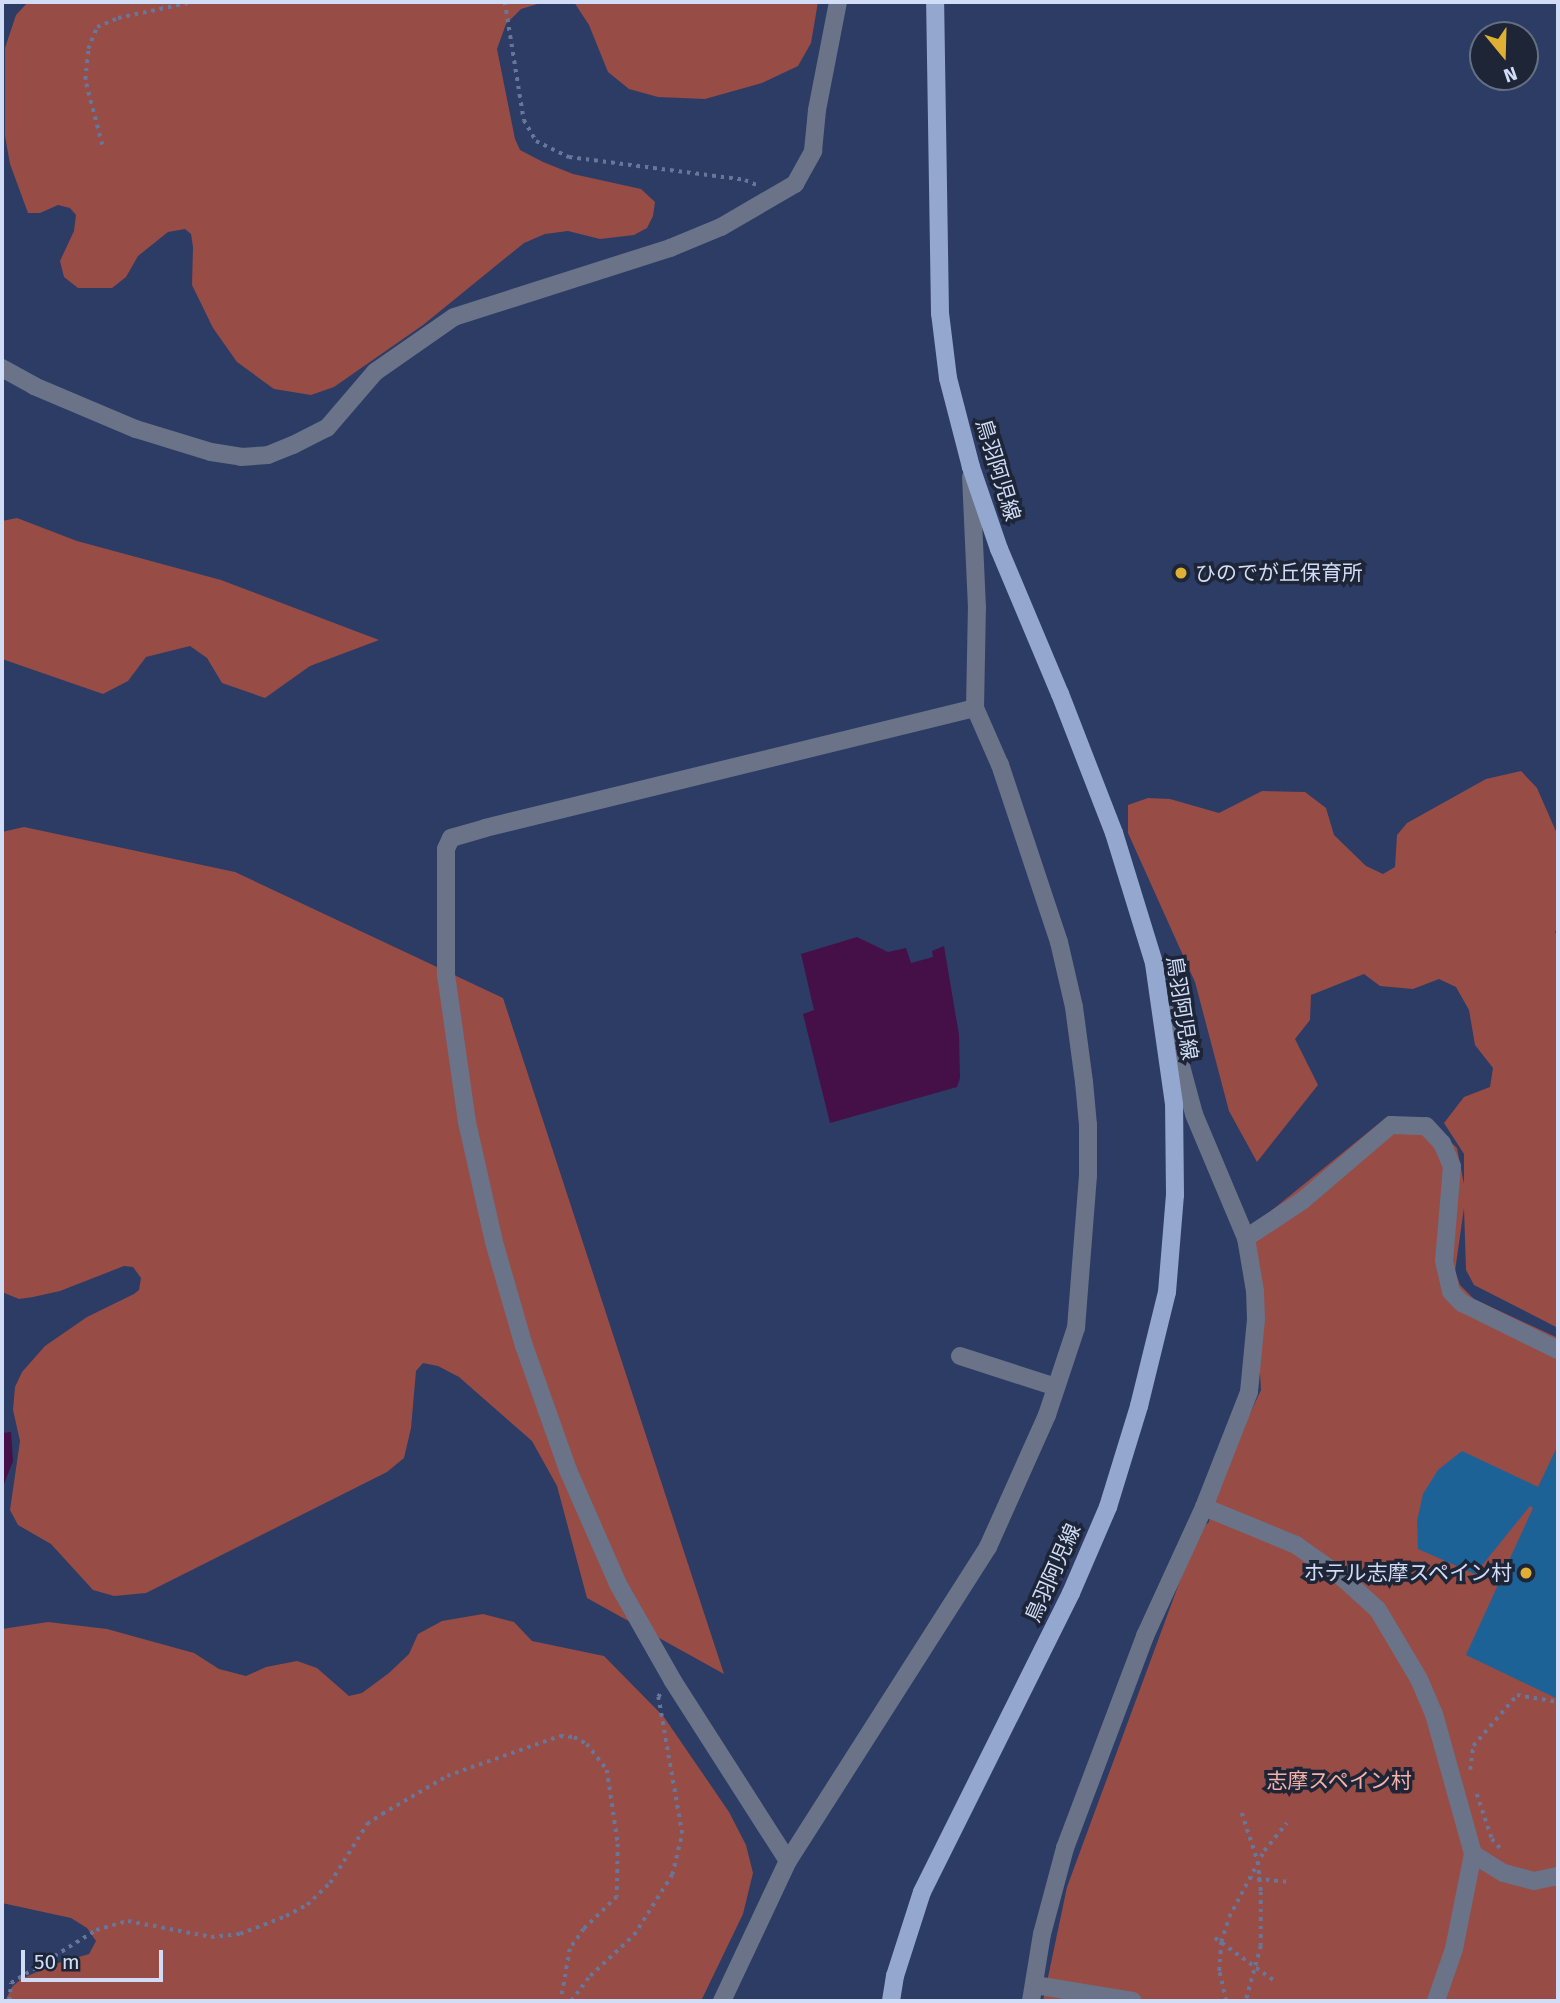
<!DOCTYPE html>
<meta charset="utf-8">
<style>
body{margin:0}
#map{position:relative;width:1560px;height:2003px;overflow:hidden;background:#2c3c65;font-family:"Fira Sans","Noto Sans JP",sans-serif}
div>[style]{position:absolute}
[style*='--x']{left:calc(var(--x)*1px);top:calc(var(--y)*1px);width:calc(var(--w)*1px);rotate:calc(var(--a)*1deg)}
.green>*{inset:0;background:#974c46}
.water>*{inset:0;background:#441047}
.building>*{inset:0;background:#1d6297}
.path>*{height:3.5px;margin-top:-1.75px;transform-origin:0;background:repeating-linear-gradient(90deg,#677699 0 3.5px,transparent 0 8.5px)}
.minor>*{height:18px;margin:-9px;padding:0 9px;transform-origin:9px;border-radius:9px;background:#6a7388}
.major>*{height:18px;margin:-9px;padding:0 9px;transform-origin:9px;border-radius:9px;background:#94a7cf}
.dots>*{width:19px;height:19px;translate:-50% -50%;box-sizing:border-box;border:4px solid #1d2537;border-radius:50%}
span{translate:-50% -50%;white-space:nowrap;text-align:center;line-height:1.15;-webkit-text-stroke:7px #1d2537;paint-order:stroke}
.street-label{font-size:21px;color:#d1ddf6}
.poi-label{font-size:21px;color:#d1ddf6}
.left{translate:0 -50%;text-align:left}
.right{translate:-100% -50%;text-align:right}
.park-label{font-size:21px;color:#f7b1a9}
.frame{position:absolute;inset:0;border:4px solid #d1ddf6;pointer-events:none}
.north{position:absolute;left:1469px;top:21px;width:70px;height:70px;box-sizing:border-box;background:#1d2537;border:2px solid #656f83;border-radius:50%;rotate:161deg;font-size:19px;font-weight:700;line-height:28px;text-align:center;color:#d1ddf6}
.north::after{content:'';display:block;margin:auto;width:24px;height:32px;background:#e0b034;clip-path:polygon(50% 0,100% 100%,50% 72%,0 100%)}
.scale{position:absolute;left:21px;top:1950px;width:142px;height:32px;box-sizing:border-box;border:4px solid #d1ddf6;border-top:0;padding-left:9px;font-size:21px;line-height:24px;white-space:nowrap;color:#d1ddf6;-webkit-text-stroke:5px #1d2537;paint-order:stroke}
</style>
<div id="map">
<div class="green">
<i style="clip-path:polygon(28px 2px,544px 2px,521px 9px,506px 24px,497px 49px,515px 139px,520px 150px,543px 162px,573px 174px,641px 189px,655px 202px,653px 216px,647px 228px,634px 235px,600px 239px,568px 231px,545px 234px,524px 243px,423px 325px,334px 387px,311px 395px,274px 389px,237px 362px,213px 328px,192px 285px,193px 247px,191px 234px,185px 229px,168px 232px,138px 256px,126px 277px,112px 288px,78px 288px,64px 277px,60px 261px,74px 231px,76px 215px,70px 208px,58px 205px,40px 213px,28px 213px,10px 164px,5px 136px,5px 48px,16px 15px)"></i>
<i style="clip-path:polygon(574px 2px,818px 2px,811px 43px,798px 66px,762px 83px,705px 99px,658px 97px,629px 89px,608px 72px,589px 25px)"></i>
<i style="clip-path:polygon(17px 518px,77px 541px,221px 580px,379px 640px,310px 666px,265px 698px,222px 683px,207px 658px,190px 646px,146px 657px,128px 681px,103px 694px,2px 659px,2px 521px)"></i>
<i style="clip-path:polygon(1521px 771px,1537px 788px,1558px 836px,1558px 927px,1555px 932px,1558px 937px,1558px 1328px,1474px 1285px,1466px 1270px,1464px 1208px,1455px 1271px,1460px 1285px,1474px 1299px,1558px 1338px,1558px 2001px,1043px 2001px,1067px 1887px,1198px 1532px,1209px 1522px,1212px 1495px,1261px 1390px,1252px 1238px,1266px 1215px,1388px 1116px,1428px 1120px,1457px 1148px,1464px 1184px,1464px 1154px,1444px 1123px,1464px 1097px,1490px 1087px,1493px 1068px,1475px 1045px,1469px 1010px,1456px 987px,1439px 979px,1413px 989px,1380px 986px,1364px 974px,1311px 995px,1310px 1020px,1295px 1039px,1318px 1085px,1257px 1162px,1229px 1111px,1195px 982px,1128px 833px,1128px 805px,1148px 798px,1170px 799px,1219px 813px,1262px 791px,1305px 792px,1326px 808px,1334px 835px,1366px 866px,1383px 874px,1395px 867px,1397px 835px,1407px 823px,1486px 779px)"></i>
<i style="clip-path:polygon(24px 827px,235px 872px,503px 998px,724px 1674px,587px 1598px,557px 1486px,532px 1441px,459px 1377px,438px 1366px,423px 1363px,416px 1371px,411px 1428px,404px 1458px,387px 1472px,146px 1593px,114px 1596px,93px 1590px,51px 1544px,18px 1525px,10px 1510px,20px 1441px,13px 1410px,15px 1387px,22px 1372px,45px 1346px,87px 1317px,134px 1294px,139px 1290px,141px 1278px,133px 1267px,124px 1266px,60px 1291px,33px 1297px,19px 1299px,2px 1292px,2px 832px)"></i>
<i style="clip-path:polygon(483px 1614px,514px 1622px,532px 1641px,604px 1656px,664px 1717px,729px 1812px,746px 1845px,753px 1873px,743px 1914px,701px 2001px,5px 2001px,12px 1987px,21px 1979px,55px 1964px,89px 1954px,96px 1941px,87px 1928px,71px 1918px,2px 1903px,2px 1629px,48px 1622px,107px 1629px,194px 1653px,219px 1669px,246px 1676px,266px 1667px,297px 1661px,317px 1668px,349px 1696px,362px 1693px,389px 1673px,409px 1654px,418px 1634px,442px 1621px)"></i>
</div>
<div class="water">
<i style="clip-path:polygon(857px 937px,888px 952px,906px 948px,911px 963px,933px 957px,932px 951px,944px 946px,959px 1035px,960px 1078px,957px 1087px,830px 1123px,803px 1014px,814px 1010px,801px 954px)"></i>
<i style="clip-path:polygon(11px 1432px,13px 1461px,2px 1489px,2px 1433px)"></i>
</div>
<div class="building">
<i style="clip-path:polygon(1558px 1445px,1558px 1699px,1466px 1655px,1533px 1508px,1530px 1506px,1475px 1574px,1418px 1549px,1417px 1521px,1423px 1494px,1438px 1470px,1462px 1451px,1538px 1487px)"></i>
</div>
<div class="path">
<i style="--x:505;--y:2;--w:120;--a:80.9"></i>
<i style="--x:524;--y:120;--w:24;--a:60"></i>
<i style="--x:536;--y:141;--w:37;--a:26"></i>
<i style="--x:569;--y:157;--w:177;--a:7.4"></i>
<i style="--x:745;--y:180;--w:13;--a:23"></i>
<i style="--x:102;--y:145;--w:67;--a:-104.7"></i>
<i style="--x:85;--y:80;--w:31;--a:-84"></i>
<i style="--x:88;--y:49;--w:24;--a:-68"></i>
<i style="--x:97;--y:27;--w:23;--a:-23"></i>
<i style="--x:118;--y:18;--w:76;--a:-12.2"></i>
<i style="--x:1470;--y:1770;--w:24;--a:-83"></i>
<i style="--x:1473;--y:1746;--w:67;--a:-49.2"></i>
<i style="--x:1517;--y:1695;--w:42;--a:9.7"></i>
<i style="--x:1477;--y:1794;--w:47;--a:71.6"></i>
<i style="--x:1492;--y:1839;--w:12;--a:48"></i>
<i style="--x:1242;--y:1813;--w:52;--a:71.9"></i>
<i style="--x:1258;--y:1862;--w:30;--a:84"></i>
<i style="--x:1261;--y:1892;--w:54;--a:90"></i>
<i style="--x:1261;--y:1946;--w:57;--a:105.3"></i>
<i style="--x:1249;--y:1878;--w:41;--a:5.6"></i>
<i style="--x:1215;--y:1938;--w:75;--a:35.8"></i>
<i style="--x:9;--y:2001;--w:18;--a:-84"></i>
<i style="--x:11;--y:1983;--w:100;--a:-31.9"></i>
<i style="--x:96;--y:1930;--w:33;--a:-16"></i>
<i style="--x:128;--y:1921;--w:85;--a:10.9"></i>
<i style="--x:211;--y:1937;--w:29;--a:-6"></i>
<i style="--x:240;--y:1934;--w:49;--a:-21.4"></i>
<i style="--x:286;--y:1916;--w:24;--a:-28"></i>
<i style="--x:307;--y:1905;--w:32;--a:-44"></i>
<i style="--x:330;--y:1883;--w:70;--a:-57.9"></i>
<i style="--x:367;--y:1824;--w:18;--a:-34"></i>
<i style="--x:382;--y:1814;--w:75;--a:-30.3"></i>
<i style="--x:447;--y:1776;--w:120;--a:-19.5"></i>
<i style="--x:560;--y:1736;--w:14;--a:4"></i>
<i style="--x:574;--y:1737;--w:15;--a:28"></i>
<i style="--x:587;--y:1744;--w:33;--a:52"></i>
<i style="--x:607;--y:1770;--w:75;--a:81.5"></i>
<i style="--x:618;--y:1844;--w:53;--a:91.1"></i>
<i style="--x:617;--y:1897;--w:46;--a:135.9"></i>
<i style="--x:584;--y:1929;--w:24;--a:125"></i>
<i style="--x:570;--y:1949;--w:53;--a:99.8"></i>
<i style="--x:571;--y:2001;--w:31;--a:-53"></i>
<i style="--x:590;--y:1976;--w:60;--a:-43"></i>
<i style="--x:634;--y:1935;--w:71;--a:-57.7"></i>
<i style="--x:672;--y:1875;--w:42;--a:-76.3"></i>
<i style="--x:682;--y:1834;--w:139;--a:-99.9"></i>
<i style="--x:658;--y:1697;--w:4;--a:-56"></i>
<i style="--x:1226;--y:2001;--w:31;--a:-103"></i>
<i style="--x:1219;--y:1971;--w:29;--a:-86"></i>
<i style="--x:1221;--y:1942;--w:26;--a:-72"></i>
<i style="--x:1229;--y:1917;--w:75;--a:-62.1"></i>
<i style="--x:1264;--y:1851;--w:36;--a:-51"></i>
</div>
<div class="minor">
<i style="--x:2;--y:368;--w:37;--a:29"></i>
<i style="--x:34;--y:386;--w:111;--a:22.9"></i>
<i style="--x:136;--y:429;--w:78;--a:17"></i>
<i style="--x:211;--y:452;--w:30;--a:9"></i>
<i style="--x:241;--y:457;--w:27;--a:-4"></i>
<i style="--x:268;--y:455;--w:27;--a:-22"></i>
<i style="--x:293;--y:445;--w:38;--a:-27"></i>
<i style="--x:327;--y:428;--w:74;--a:-49.4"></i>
<i style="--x:375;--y:372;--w:96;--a:-34.8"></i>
<i style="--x:454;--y:317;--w:227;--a:-17.7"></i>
<i style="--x:670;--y:248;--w:55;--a:-22.4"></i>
<i style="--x:721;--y:227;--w:86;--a:-30.2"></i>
<i style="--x:795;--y:184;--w:38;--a:-61"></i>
<i style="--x:813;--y:151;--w:41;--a:-84.4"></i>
<i style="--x:817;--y:110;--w:110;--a:-79"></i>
<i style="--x:1246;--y:1238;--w:67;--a:-33.5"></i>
<i style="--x:1302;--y:1201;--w:117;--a:-40.5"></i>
<i style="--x:1391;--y:1125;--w:35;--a:2"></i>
<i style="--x:1426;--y:1126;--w:23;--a:47"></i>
<i style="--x:1442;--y:1143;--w:25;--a:67"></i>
<i style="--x:1452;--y:1166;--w:95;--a:94.8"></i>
<i style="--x:1444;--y:1261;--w:32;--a:77"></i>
<i style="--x:1451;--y:1292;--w:16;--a:45"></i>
<i style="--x:1462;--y:1303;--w:107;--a:26.1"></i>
<i style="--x:960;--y:1356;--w:101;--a:17.9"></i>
<i style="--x:1204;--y:1507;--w:100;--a:22.4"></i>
<i style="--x:1296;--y:1545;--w:57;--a:35.1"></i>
<i style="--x:1343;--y:1578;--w:47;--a:42.4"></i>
<i style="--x:1378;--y:1610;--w:80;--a:59.3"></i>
<i style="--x:1419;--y:1679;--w:38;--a:67"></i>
<i style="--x:1434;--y:1714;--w:145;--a:74.4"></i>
<i style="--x:1473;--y:1854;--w:36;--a:32"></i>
<i style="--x:1504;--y:1873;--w:31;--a:15"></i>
<i style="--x:1534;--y:1881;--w:25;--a:-12"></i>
<i style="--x:788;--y:1861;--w:214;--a:-122.6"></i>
<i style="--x:673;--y:1681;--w:112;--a:-119.6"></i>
<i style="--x:618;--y:1584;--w:124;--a:-113.7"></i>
<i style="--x:568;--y:1470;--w:132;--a:-109.5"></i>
<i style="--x:524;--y:1346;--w:108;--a:-106.1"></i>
<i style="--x:494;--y:1242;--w:123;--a:-102.7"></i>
<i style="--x:467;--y:1122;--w:148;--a:-98.1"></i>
<i style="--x:446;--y:975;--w:126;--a:-90"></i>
<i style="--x:446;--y:849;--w:12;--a:-66"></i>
<i style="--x:451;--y:838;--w:35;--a:-16"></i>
<i style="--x:485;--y:828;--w:504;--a:-13.76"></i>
<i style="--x:1035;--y:1985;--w:99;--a:9.3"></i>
<i style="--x:722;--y:2001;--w:155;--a:-64.8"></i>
<i style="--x:788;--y:1861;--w:372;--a:-57.5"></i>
<i style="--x:988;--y:1547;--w:145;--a:-65.9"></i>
<i style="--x:1047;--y:1415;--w:92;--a:-71.6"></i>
<i style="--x:1076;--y:1328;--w:153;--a:-85.5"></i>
<i style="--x:1088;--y:1175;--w:50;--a:-90"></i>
<i style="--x:1088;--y:1125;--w:43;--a:-95.3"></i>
<i style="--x:1084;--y:1082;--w:76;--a:-97.6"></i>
<i style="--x:1074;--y:1007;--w:67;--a:-103"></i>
<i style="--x:1059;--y:942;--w:187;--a:-108.4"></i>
<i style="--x:1000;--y:765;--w:62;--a:-113.7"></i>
<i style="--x:975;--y:708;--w:100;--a:-88.9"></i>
<i style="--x:977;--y:608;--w:131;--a:-92.6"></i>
<i style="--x:1031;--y:2001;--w:68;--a:-80.7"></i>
<i style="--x:1042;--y:1934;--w:89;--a:-75"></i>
<i style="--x:1065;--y:1848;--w:227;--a:-69.3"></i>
<i style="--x:1145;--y:1636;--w:142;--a:-65.4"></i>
<i style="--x:1204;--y:1507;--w:123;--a:-68.6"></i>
<i style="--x:1249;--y:1392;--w:73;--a:-84.5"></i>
<i style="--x:1256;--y:1319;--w:28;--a:-92"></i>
<i style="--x:1255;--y:1291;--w:54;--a:-99.6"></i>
<i style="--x:1246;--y:1238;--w:134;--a:-112.8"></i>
<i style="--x:1194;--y:1114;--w:104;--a:-105.1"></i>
<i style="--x:1436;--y:2001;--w:55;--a:-70.9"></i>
<i style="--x:1454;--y:1949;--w:97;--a:-78.7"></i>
</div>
<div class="major">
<i style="--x:891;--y:2001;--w:25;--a:-81"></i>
<i style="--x:895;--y:1976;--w:88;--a:-72.2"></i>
<i style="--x:922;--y:1892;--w:334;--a:-63.5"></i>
<i style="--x:1071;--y:1593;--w:94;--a:-66.7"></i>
<i style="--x:1108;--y:1507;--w:106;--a:-72.9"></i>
<i style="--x:1139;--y:1406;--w:117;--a:-76.2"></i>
<i style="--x:1167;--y:1292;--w:97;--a:-85.3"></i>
<i style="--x:1175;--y:1195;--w:91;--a:-90.6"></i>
<i style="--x:1174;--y:1104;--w:142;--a:-98.1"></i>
<i style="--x:1154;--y:963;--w:136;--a:-107.1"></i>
<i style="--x:1114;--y:833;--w:149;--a:-111.2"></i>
<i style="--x:1060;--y:694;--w:157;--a:-112.8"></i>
<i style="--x:999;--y:549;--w:87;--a:-108.9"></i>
<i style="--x:971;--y:467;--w:92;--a:-104.5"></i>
<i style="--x:948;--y:378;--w:65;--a:-97"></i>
<i style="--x:940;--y:313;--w:311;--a:-90.9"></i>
</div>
<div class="dots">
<i style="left:1181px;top:573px;background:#e0b034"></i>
<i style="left:1526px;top:1573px;background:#e0b034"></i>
</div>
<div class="street-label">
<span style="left:998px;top:470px;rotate:73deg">鳥羽阿児線</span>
<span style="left:1182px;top:1008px;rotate:81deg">鳥羽阿児線</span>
<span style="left:1053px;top:1573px;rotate:-66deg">鳥羽阿児線</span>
</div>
<div class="poi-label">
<span class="left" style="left:1195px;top:573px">ひのでが丘保育所</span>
<span class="right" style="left:1512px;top:1573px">ホテル志摩スペイン村</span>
</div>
<div class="park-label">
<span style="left:1339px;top:1781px">志摩スペイン村</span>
</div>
<div class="frame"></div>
<div class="north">N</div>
<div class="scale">50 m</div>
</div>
